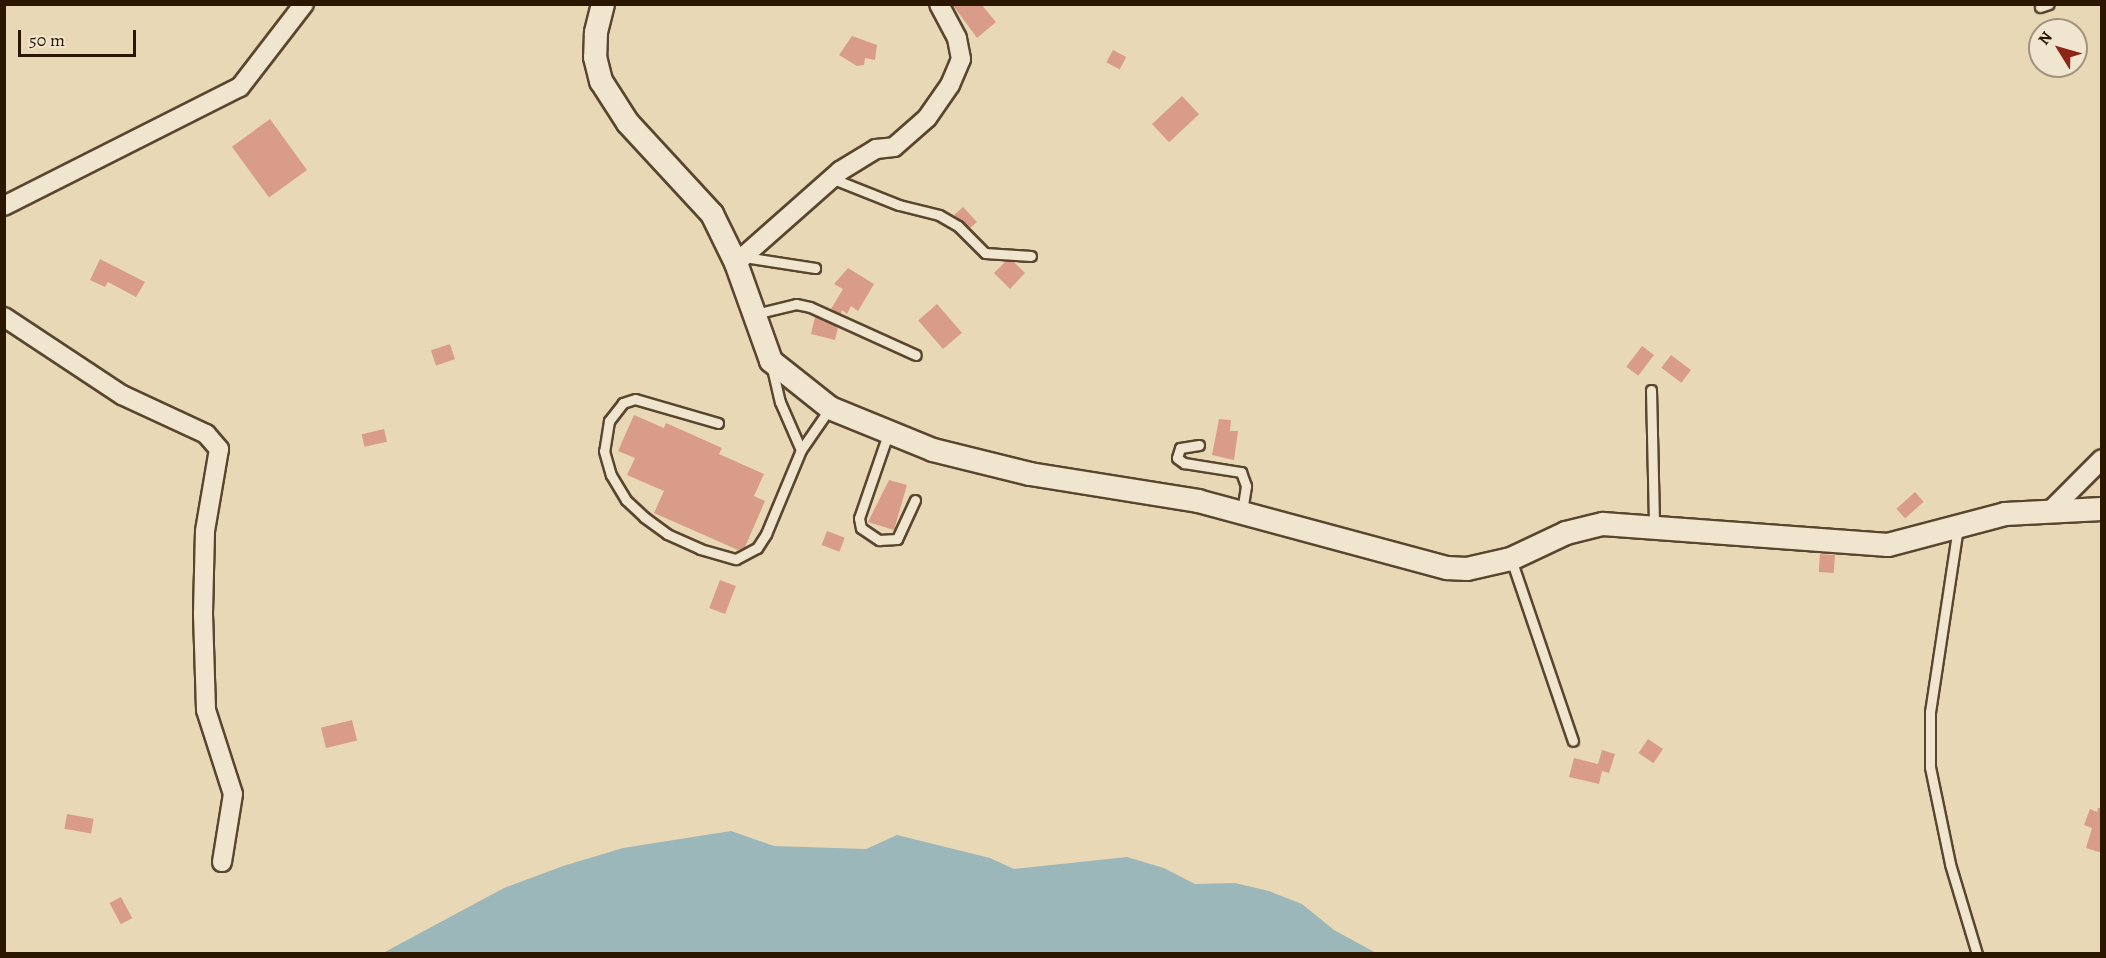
<!DOCTYPE html>
<style>
body{margin:0}
#map{position:relative;width:2106px;height:958px;overflow:hidden;background:#e8d8b6;font-family:Alegreya,serif}
div>[style]{position:absolute}
[style*='--x']{left:calc(var(--x)*1px);top:calc(var(--y)*1px);width:calc(var(--w)*1px);rotate:calc(var(--a)*1deg)}
.water>*{inset:0;background:#9cb7b9}
.building>*{inset:0;background:#d99c89;transform-origin:0 0}
.roads{filter:drop-shadow(2px 0 #5a462e) drop-shadow(-2px 0 #5a462e) drop-shadow(0 2px #5a462e) drop-shadow(0 -2px #5a462e)}
.service>*{height:9px;margin:-4.5px;padding:0 4.5px;transform-origin:4.5px;border-radius:4.5px;background:#f0e6d0}
.minor>*{height:18px;margin:-9px;padding:0 9px;transform-origin:9px;border-radius:9px;background:#f0e6d0}
.tertiary>*{height:22px;margin:-11px;padding:0 11px;transform-origin:11px;border-radius:11px;background:#f0e6d0}
span{translate:-50% -50%;white-space:nowrap;text-align:center;line-height:1.15;-webkit-text-stroke:5px #f0e6d0;paint-order:stroke}
.frame{position:absolute;inset:0;border:6px solid #2b1600;pointer-events:none}
.north{position:absolute;left:2028px;top:18px;width:60px;height:60px;box-sizing:border-box;background:#f0e6d0;border:2px solid #a1937d;border-radius:50%;rotate:307deg;font-size:16px;font-weight:700;line-height:24px;text-align:center;color:#2b1600}
.north::after{content:'';display:block;margin:auto;width:21px;height:27px;background:#8f2418;clip-path:polygon(50% 0,100% 100%,50% 72%,0 100%)}
.scale{position:absolute;left:18px;top:30px;width:118px;height:27px;box-sizing:border-box;border:3px solid #2b1600;border-top:0;padding-left:8px;font-size:18px;line-height:21px;white-space:nowrap;color:#2b1600;-webkit-text-stroke:4px #f0e6d0;paint-order:stroke}
</style>
<div id="map">
<div class="water">
<i style="clip-path:polygon(731px 831px,774px 846px,866px 849px,897px 835px,990px 858px,1014px 869px,1127px 857px,1164px 868px,1195px 884px,1235px 883px,1269px 891px,1302px 904px,1334px 930px,1376px 953px,383px 953px,504px 888px,563px 866px,623px 848px)"></i>
</div>
<div class="building">
<i style="clip-path:polygon(952px 4px,981px 4px,996px 22px,977px 38px)"></i>
<i style="clip-path:polygon(852px 36px,877px 45px,875px 60px,865px 58px,864px 65px,857px 66px,839px 55px)"></i>
<i style="left:1113px;top:50px;width:15px;height:14px;rotate:28deg"></i>
<i style="left:1182px;top:96px;width:25px;height:41px;rotate:47deg"></i>
<i style="left:270px;top:119px;width:63px;height:47px;rotate:54deg"></i>
<i style="clip-path:polygon(963px 207px,977px 222px,970px 228px,954px 215px)"></i>
<i style="clip-path:polygon(100px 259px,145px 282px,136px 297px,108px 282px,105px 287px,90px 280px)"></i>
<i style="clip-path:polygon(1006px 261px,1014px 262px,1025px 273px,1010px 289px,994px 273px)"></i>
<i style="clip-path:polygon(848px 268px,874px 284px,858px 311px,851px 306px,847px 314px,842px 310px,841px 314px,831px 309px,843px 289px,834px 284px)"></i>
<i style="left:937px;top:304px;width:38px;height:25px;rotate:49deg"></i>
<i style="clip-path:polygon(815px 317px,838px 327px,835px 340px,811px 334px)"></i>
<i style="left:450px;top:344px;width:16px;height:20px;rotate:72deg"></i>
<i style="left:1642px;top:346px;width:15px;height:26px;rotate:37deg"></i>
<i style="left:1671px;top:355px;width:25px;height:16px;rotate:37deg"></i>
<i style="clip-path:polygon(634px 415px,664px 428px,666px 423px,722px 448px,719px 454px,764px 474px,754px 496px,765px 501px,745px 547px,738px 550px,654px 513px,664px 491px,627px 475px,635px 458px,618px 451px)"></i>
<i style="clip-path:polygon(1219px 419px,1231px 420px,1230px 431px,1238px 431px,1234px 460px,1212px 455px)"></i>
<i style="left:384px;top:429px;width:13px;height:23px;rotate:77deg"></i>
<i style="clip-path:polygon(889px 480px,907px 485px,894px 530px,868px 522px)"></i>
<i style="left:1915px;top:492px;width:13px;height:25px;rotate:48deg"></i>
<i style="left:827px;top:531px;width:19px;height:15px;rotate:21deg"></i>
<i style="left:1820px;top:554px;width:15px;height:18px;rotate:4deg"></i>
<i style="left:720px;top:580px;width:17px;height:30px;rotate:21deg"></i>
<i style="left:352px;top:720px;width:21px;height:32px;rotate:76deg"></i>
<i style="left:1648px;top:739px;width:18px;height:17px;rotate:34deg"></i>
<i style="clip-path:polygon(1602px 750px,1615px 754px,1609px 773px,1602px 771px,1599px 784px,1569px 777px,1574px 758px,1598px 764px)"></i>
<i style="clip-path:polygon(2098px 808px,2102px 808px,2102px 853px,2086px 848px,2092px 828px,2084px 825px,2090px 809px,2097px 812px)"></i>
<i style="left:67px;top:814px;width:27px;height:15px;rotate:10deg"></i>
<i style="left:121px;top:897px;width:24px;height:13px;rotate:62deg"></i>
</div>
<div class="roads">
<div class="service">
<i style="--x:2040;--y:7;--w:9;--a:-18"></i>
<i style="--x:831;--y:178;--w:73;--a:21.7"></i>
<i style="--x:899;--y:205;--w:41;--a:14"></i>
<i style="--x:939;--y:215;--w:22;--a:30"></i>
<i style="--x:958;--y:226;--w:38;--a:45"></i>
<i style="--x:985;--y:253;--w:46;--a:3.7"></i>
<i style="--x:744;--y:257;--w:72;--a:8.8"></i>
<i style="--x:755;--y:314;--w:42;--a:-13.7"></i>
<i style="--x:796;--y:304;--w:14;--a:12"></i>
<i style="--x:810;--y:307;--w:116;--a:24.4"></i>
<i style="--x:772;--y:368;--w:35;--a:77"></i>
<i style="--x:780;--y:402;--w:52;--a:66.4"></i>
<i style="--x:1651;--y:390;--w:137;--a:88.7"></i>
<i style="--x:718;--y:423;--w:86;--a:-163.9"></i>
<i style="--x:635;--y:399;--w:13;--a:162"></i>
<i style="--x:623;--y:403;--w:23;--a:128"></i>
<i style="--x:609;--y:421;--w:30;--a:99"></i>
<i style="--x:604;--y:451;--w:25;--a:74"></i>
<i style="--x:611;--y:475;--w:29;--a:59"></i>
<i style="--x:626;--y:500;--w:25;--a:43"></i>
<i style="--x:644;--y:517;--w:29;--a:36"></i>
<i style="--x:667;--y:534;--w:36;--a:24"></i>
<i style="--x:700;--y:549;--w:37;--a:16"></i>
<i style="--x:736;--y:559;--w:24;--a:-28"></i>
<i style="--x:757;--y:548;--w:17;--a:-57"></i>
<i style="--x:766;--y:534;--w:91;--a:-67.4"></i>
<i style="--x:801;--y:450;--w:51;--a:-55.4"></i>
<i style="--x:888;--y:434;--w:89;--a:109"></i>
<i style="--x:859;--y:518;--w:10;--a:79"></i>
<i style="--x:861;--y:528;--w:22;--a:34"></i>
<i style="--x:879;--y:540;--w:18;--a:-3"></i>
<i style="--x:897;--y:539;--w:43;--a:-65.2"></i>
<i style="--x:1199;--y:445;--w:19;--a:171"></i>
<i style="--x:1180;--y:448;--w:10;--a:107"></i>
<i style="--x:1177;--y:458;--w:9;--a:36"></i>
<i style="--x:1184;--y:463;--w:58;--a:9"></i>
<i style="--x:1241;--y:472;--w:15;--a:70"></i>
<i style="--x:1246;--y:486;--w:26;--a:99"></i>
<i style="--x:1958;--y:527;--w:187;--a:98.6"></i>
<i style="--x:1930;--y:712;--w:55;--a:90"></i>
<i style="--x:1930;--y:767;--w:99;--a:78.3"></i>
<i style="--x:1950;--y:864;--w:94;--a:73.3"></i>
<i style="--x:1511;--y:559;--w:192;--a:71.2"></i>
</div>
<div class="minor">
<i style="--x:4;--y:206;--w:264;--a:-26.8"></i>
<i style="--x:240;--y:87;--w:105;--a:-52.4"></i>
<i style="--x:736;--y:263;--w:139;--a:-41.5"></i>
<i style="--x:840;--y:171;--w:42;--a:-31.4"></i>
<i style="--x:876;--y:149;--w:18;--a:-6"></i>
<i style="--x:894;--y:147;--w:44;--a:-41.3"></i>
<i style="--x:927;--y:118;--w:40;--a:-55.1"></i>
<i style="--x:950;--y:85;--w:28;--a:-67"></i>
<i style="--x:961;--y:59;--w:21;--a:-101"></i>
<i style="--x:957;--y:38;--w:38;--a:-118"></i>
<i style="--x:4;--y:317;--w:141;--a:33.5"></i>
<i style="--x:122;--y:395;--w:93;--a:24.9"></i>
<i style="--x:206;--y:434;--w:20;--a:49"></i>
<i style="--x:219;--y:449;--w:83;--a:99.7"></i>
<i style="--x:205;--y:531;--w:83;--a:91.4"></i>
<i style="--x:203;--y:614;--w:96;--a:88.2"></i>
<i style="--x:206;--y:710;--w:88;--a:72.2"></i>
<i style="--x:233;--y:794;--w:69;--a:99.2"></i>
<i style="--x:2051;--y:510;--w:72;--a:-45"></i>
</div>
<div class="tertiary">
<i style="--x:603;--y:4;--w:30;--a:104"></i>
<i style="--x:596;--y:33;--w:24;--a:92"></i>
<i style="--x:595;--y:57;--w:25;--a:76"></i>
<i style="--x:601;--y:81;--w:50;--a:57.3"></i>
<i style="--x:628;--y:123;--w:124;--a:47.3"></i>
<i style="--x:712;--y:214;--w:55;--a:63.9"></i>
<i style="--x:736;--y:263;--w:104;--a:70.3"></i>
<i style="--x:771;--y:361;--w:75;--a:38.5"></i>
<i style="--x:830;--y:408;--w:111;--a:22.2"></i>
<i style="--x:933;--y:450;--w:100;--a:13.9"></i>
<i style="--x:1030;--y:474;--w:170;--a:9.1"></i>
<i style="--x:1198;--y:501;--w:258;--a:15.1"></i>
<i style="--x:1447;--y:568;--w:20;--a:3"></i>
<i style="--x:1467;--y:569;--w:45;--a:-12.8"></i>
<i style="--x:1511;--y:559;--w:61;--a:-25.3"></i>
<i style="--x:1566;--y:533;--w:38;--a:-14"></i>
<i style="--x:1603;--y:524;--w:286;--a:4.2"></i>
<i style="--x:1888;--y:545;--w:121;--a:-14.8"></i>
<i style="--x:2005;--y:514;--w:97;--a:-3"></i>
</div>
</div>
<div class="frame"></div>
<div class="north">N</div>
<div class="scale">50 m</div>
</div>
